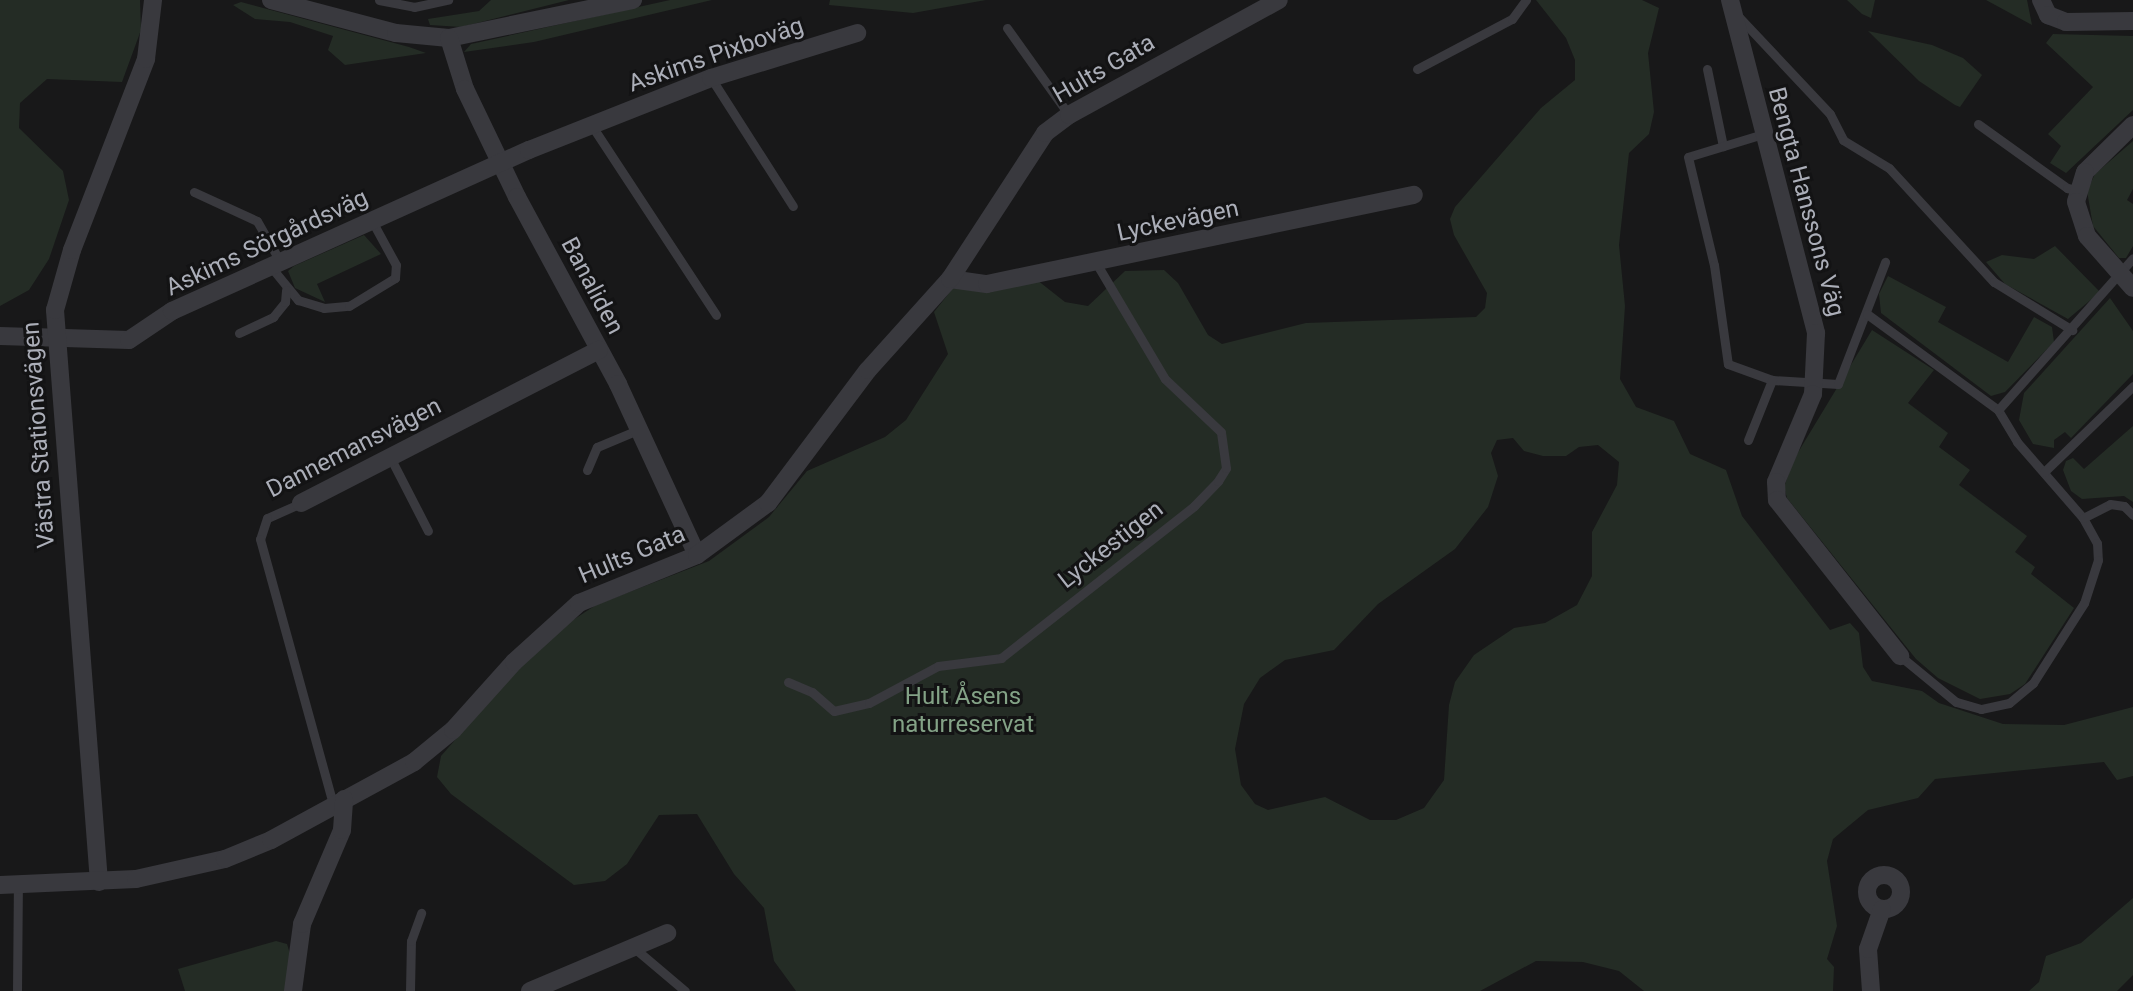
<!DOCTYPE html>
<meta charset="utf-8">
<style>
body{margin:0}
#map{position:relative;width:2133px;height:991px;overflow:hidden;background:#181819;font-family:Roboto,sans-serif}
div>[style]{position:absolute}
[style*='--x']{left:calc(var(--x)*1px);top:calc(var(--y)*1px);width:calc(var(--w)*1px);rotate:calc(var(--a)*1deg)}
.green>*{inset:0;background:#242c25}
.service>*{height:9px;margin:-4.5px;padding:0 4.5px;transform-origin:4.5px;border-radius:4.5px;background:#39393e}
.minor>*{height:18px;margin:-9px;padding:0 9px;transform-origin:9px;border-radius:9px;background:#39393e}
.minor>.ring{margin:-9px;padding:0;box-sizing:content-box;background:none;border:18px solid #39393e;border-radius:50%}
span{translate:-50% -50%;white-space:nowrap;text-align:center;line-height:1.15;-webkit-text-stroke:6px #131314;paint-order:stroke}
.street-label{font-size:24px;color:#abaeb8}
.park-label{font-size:24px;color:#83a286}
</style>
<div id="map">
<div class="green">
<i style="clip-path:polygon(0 0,140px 0,141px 30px,122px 82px,47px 79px,20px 103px,19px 128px,63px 171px,69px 200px,49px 259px,29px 290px,0 306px)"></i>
<i style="clip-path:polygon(491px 0,569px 0,461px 27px,430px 25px,428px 19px,479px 11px)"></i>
<i style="clip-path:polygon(670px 0,712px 0,534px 42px,464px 52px,471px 44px)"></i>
<i style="clip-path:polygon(830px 0,986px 0,913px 13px,829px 5px)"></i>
<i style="clip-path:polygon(evenodd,1536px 0,1642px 0,1659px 8px,1648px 53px,1654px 112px,1649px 134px,1629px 153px,1619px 245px,1625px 306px,1620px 379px,1636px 407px,1674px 421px,1690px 454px,1726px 470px,1742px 516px,1830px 630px,1850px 623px,1859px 633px,1863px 667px,1872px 681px,1922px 691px,1939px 703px,2003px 724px,2064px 725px,2133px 707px,2133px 776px,2117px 780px,2104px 762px,1935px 779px,1918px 798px,1868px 810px,1833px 839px,1827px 861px,1837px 926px,1827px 959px,1834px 967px,1833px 991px,1644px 991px,1619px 971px,1583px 962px,1536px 961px,1480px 991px,796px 991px,774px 961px,764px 908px,734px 874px,697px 814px,659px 815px,627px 864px,605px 881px,574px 885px,451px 794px,437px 777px,441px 756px,469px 724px,526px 660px,573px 620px,596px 605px,709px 561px,769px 517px,807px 471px,885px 437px,906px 420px,948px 354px,934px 312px,954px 287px,1032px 276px,1065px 302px,1088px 306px,1125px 271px,1164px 270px,1178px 283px,1208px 335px,1222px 344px,1306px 323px,1476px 317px,1485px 308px,1487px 293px,1454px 235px,1450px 219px,1455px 207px,1541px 108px,1575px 80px,1575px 60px,1566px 38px,1536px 0,1513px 438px,1524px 451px,1543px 456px,1566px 456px,1579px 447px,1598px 445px,1619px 462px,1617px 485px,1592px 532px,1592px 576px,1577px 605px,1545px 623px,1514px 628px,1474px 655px,1455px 682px,1449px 705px,1444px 780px,1424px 808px,1396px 820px,1370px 820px,1325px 797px,1268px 810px,1255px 804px,1241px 785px,1235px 749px,1244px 704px,1260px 678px,1285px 660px,1334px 650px,1378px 604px,1455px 549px,1488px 507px,1498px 476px,1491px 453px,1497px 440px,1513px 438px)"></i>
<i style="clip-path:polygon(1847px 0,1875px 0,1871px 18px,1862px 14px)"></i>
<i style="clip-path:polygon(1986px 0,2027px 0,2032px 25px)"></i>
<i style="clip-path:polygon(241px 2px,409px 47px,426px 53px,345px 65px,328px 50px,333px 36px,290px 22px,255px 19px,233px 5px)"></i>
<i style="clip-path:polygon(1868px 31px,1932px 45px,1963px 58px,1982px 75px,1960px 107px,1955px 105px,1919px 81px)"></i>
<i style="clip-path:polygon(2053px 34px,2133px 36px,2133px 110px,2066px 173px,2050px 163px,2061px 146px,2048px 134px,2093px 87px,2046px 43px)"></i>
<i style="clip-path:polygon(2133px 141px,2133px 189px,2127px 200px,2133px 204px,2133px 246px,2126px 258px,2119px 258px,2093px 226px,2087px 191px,2095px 174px)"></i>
<i style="clip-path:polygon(364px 235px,381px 254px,317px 284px,325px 302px,295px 288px,288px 271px,294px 266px)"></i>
<i style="clip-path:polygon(2055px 246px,2100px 292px,2068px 319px,2005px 284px,1986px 262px,2002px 255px,2034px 259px)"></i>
<i style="clip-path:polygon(1888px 276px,1946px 307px,1938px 322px,2008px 362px,2034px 317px,2052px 327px,2054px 342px,2005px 392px,1991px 396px,1881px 313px,1879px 294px)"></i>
<i style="clip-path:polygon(2110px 298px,2133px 331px,2133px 374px,2071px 438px,2065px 432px,2054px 440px,2054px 448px,2033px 444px,2019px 420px,2024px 393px)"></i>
<i style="clip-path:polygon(1872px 330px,1934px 370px,1908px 403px,1948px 433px,1939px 447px,1970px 470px,1959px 485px,2027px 536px,2015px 552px,2035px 567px,2031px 574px,2074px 608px,2025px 684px,2010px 694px,1980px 699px,1938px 678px,1916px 659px,1787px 498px,1784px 487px,1794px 459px)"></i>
<i style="clip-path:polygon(2133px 426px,2133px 502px,2124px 496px,2082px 499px,2071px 491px,2063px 470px,2066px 461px,2073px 458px,2084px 469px)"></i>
<i style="clip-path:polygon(2133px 898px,2133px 975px,2117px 991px,2029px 991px,2039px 982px,2046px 956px,2081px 943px)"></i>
<i style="clip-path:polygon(276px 941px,287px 944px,290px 954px,286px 991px,185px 991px,178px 969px)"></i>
</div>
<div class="service">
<i style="--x:379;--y:0;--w:36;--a:11"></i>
<i style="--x:414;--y:7;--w:35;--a:-12"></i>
<i style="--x:1738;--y:16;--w:134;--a:46.8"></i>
<i style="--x:1830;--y:114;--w:29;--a:63"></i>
<i style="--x:1843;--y:140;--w:54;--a:31.3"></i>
<i style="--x:1889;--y:168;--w:155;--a:47.4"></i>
<i style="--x:1994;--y:282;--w:92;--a:31.6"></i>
<i style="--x:1007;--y:28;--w:107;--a:54.5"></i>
<i style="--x:1417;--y:69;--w:107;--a:-27.8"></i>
<i style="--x:1512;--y:19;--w:24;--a:-54"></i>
<i style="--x:1707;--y:69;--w:79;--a:78.3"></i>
<i style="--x:711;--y:78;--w:152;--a:57.4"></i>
<i style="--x:1978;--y:124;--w:110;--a:35.7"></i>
<i style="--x:2067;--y:188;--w:11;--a:10"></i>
<i style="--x:592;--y:126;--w:226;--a:56.7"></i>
<i style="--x:1763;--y:134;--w:78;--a:163"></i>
<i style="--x:1688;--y:157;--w:111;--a:76.5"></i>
<i style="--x:1714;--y:265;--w:100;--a:82"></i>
<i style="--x:1728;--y:364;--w:47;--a:20"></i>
<i style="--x:1772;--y:380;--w:66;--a:3.5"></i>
<i style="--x:1838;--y:384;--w:131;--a:-68.9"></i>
<i style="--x:194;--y:192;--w:69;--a:24.7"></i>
<i style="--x:257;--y:221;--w:48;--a:60.3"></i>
<i style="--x:271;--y:267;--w:43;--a:50.7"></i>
<i style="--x:298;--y:300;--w:27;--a:17"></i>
<i style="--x:324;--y:308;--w:25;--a:-5"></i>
<i style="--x:349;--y:306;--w:54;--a:-31.3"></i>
<i style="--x:395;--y:278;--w:13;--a:-86"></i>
<i style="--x:396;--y:265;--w:50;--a:-118.6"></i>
<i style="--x:1867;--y:314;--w:162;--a:36.2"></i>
<i style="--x:1998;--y:410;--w:37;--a:59"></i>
<i style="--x:2017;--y:442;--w:101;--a:49"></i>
<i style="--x:2083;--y:518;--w:29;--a:61"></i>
<i style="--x:2097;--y:543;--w:17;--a:87"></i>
<i style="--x:2098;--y:560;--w:45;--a:108"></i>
<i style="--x:2084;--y:603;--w:95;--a:122.5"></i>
<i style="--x:2033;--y:683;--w:31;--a:140"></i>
<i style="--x:2009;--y:703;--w:29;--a:168"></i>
<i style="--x:1981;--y:709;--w:26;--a:-164"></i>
<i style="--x:1956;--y:702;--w:72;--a:-140.6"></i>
<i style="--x:239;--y:333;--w:38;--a:-25"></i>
<i style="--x:273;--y:317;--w:19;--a:-51"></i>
<i style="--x:285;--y:302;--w:12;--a:-85"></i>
<i style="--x:1998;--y:410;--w:203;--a:-48.4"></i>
<i style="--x:1748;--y:440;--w:65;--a:-68.2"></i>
<i style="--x:390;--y:457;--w:83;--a:62.8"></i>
<i style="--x:587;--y:470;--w:25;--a:-67"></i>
<i style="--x:597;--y:447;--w:47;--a:-22.7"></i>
<i style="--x:2044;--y:472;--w:124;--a:-44"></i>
<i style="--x:301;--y:503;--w:37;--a:156"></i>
<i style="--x:267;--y:518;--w:22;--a:108"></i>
<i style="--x:260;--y:539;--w:275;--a:74.6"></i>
<i style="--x:2083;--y:518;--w:30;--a:-27"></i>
<i style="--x:2110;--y:504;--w:14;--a:8"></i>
<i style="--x:2124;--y:506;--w:13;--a:45"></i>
<i style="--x:788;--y:682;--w:26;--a:23"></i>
<i style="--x:812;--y:692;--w:29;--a:41"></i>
<i style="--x:834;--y:711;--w:36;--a:-13"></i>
<i style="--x:869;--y:703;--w:78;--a:-28.2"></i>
<i style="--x:938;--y:666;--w:64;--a:-7.2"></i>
<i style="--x:1001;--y:658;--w:246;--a:-38.2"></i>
<i style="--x:1194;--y:506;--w:35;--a:-46"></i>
<i style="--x:1218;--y:481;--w:15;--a:-58"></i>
<i style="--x:1226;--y:468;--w:36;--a:-98"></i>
<i style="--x:1221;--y:432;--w:77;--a:-136.6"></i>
<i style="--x:1165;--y:379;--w:135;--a:-120.7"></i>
<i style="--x:633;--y:947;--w:68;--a:40.2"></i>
<i style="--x:17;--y:991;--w:106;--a:-89.5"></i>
<i style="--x:410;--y:991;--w:50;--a:-88.9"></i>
<i style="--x:411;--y:941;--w:30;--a:-70"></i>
</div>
<div class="minor">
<i style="--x:271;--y:0;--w:129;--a:14.8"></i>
<i style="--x:396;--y:33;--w:53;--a:5.4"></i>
<i style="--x:449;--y:38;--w:188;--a:-11.7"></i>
<i style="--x:1730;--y:0;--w:344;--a:75.5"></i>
<i style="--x:1816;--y:333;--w:61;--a:92.8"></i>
<i style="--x:1813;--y:394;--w:95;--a:112.8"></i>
<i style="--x:1776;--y:482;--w:18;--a:87"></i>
<i style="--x:1777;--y:500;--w:199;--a:51.7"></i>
<i style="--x:2041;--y:0;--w:17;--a:65"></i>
<i style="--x:2048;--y:15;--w:19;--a:21"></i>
<i style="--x:2066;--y:22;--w:67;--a:-0.9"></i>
<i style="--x:449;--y:38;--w:53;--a:72.6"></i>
<i style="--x:465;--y:89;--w:120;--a:64.3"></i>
<i style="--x:517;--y:197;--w:213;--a:61.6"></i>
<i style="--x:618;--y:384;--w:188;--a:65.2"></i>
<i style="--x:2133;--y:125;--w:67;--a:135.6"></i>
<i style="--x:2085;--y:172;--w:31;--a:107"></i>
<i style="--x:2076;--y:202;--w:36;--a:72"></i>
<i style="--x:2087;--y:236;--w:69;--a:48.5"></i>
<i style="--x:950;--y:279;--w:37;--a:8"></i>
<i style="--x:987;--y:284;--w:436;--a:-11.8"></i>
<i style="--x:0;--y:336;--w:129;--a:1.8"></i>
<i style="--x:129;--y:340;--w:52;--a:-34"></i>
<i style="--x:172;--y:311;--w:392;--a:-24.3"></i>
<i style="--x:529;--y:150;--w:196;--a:-21.6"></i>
<i style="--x:711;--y:78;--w:153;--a:-17.1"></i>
<i style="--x:301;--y:503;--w:335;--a:-27.2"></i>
<i class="ring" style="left:1867px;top:875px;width:16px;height:16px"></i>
<i style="--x:99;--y:882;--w:574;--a:-94.4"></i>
<i style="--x:55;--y:310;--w:62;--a:-74.2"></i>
<i style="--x:72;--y:250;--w:205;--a:-68.8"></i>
<i style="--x:146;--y:59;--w:59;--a:-83.2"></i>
<i style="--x:0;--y:885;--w:136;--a:-2.5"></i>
<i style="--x:136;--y:879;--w:91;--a:-12.7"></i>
<i style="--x:225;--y:859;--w:50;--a:-22.4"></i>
<i style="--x:271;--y:840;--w:163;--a:-28.6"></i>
<i style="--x:414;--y:762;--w:50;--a:-39.4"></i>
<i style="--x:453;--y:730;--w:91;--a:-48.1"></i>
<i style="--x:514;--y:662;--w:88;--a:-42.2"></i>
<i style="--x:579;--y:603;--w:127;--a:-22.1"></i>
<i style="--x:697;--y:555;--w:88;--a:-36.2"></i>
<i style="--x:768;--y:503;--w:166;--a:-53.1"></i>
<i style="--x:868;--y:370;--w:122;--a:-48"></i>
<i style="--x:950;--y:279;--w:174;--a:-56.9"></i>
<i style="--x:1045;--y:133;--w:30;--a:-37"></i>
<i style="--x:1069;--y:115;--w:239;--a:-28.7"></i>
<i style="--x:293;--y:991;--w:68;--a:-82.3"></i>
<i style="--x:302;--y:924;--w:102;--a:-66.9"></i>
<i style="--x:342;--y:830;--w:31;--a:-86"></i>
<i style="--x:530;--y:991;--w:149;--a:-22.9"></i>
<i style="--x:1871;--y:991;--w:42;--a:-94.1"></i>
<i style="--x:1868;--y:949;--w:42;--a:-70.7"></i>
</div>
<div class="street-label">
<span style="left:716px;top:55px;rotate:-19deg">Askims Pixboväg</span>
<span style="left:1104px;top:69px;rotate:-30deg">Hults Gata</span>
<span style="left:1806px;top:202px;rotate:75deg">Bengta Hanssons Väg</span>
<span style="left:1178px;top:221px;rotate:-12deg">Lyckevägen</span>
<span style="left:267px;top:243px;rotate:-25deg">Askims Sörgårdsväg</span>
<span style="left:592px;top:286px;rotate:62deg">Banaliden</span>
<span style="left:39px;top:435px;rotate:-94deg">Västra Stationsvägen</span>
<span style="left:354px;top:448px;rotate:-27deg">Dannemansvägen</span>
<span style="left:1111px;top:545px;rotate:-38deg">Lyckestigen</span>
<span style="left:632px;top:555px;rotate:-23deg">Hults Gata</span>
</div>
<div class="park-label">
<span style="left:963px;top:711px">Hult Åsens<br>naturreservat</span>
</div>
</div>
